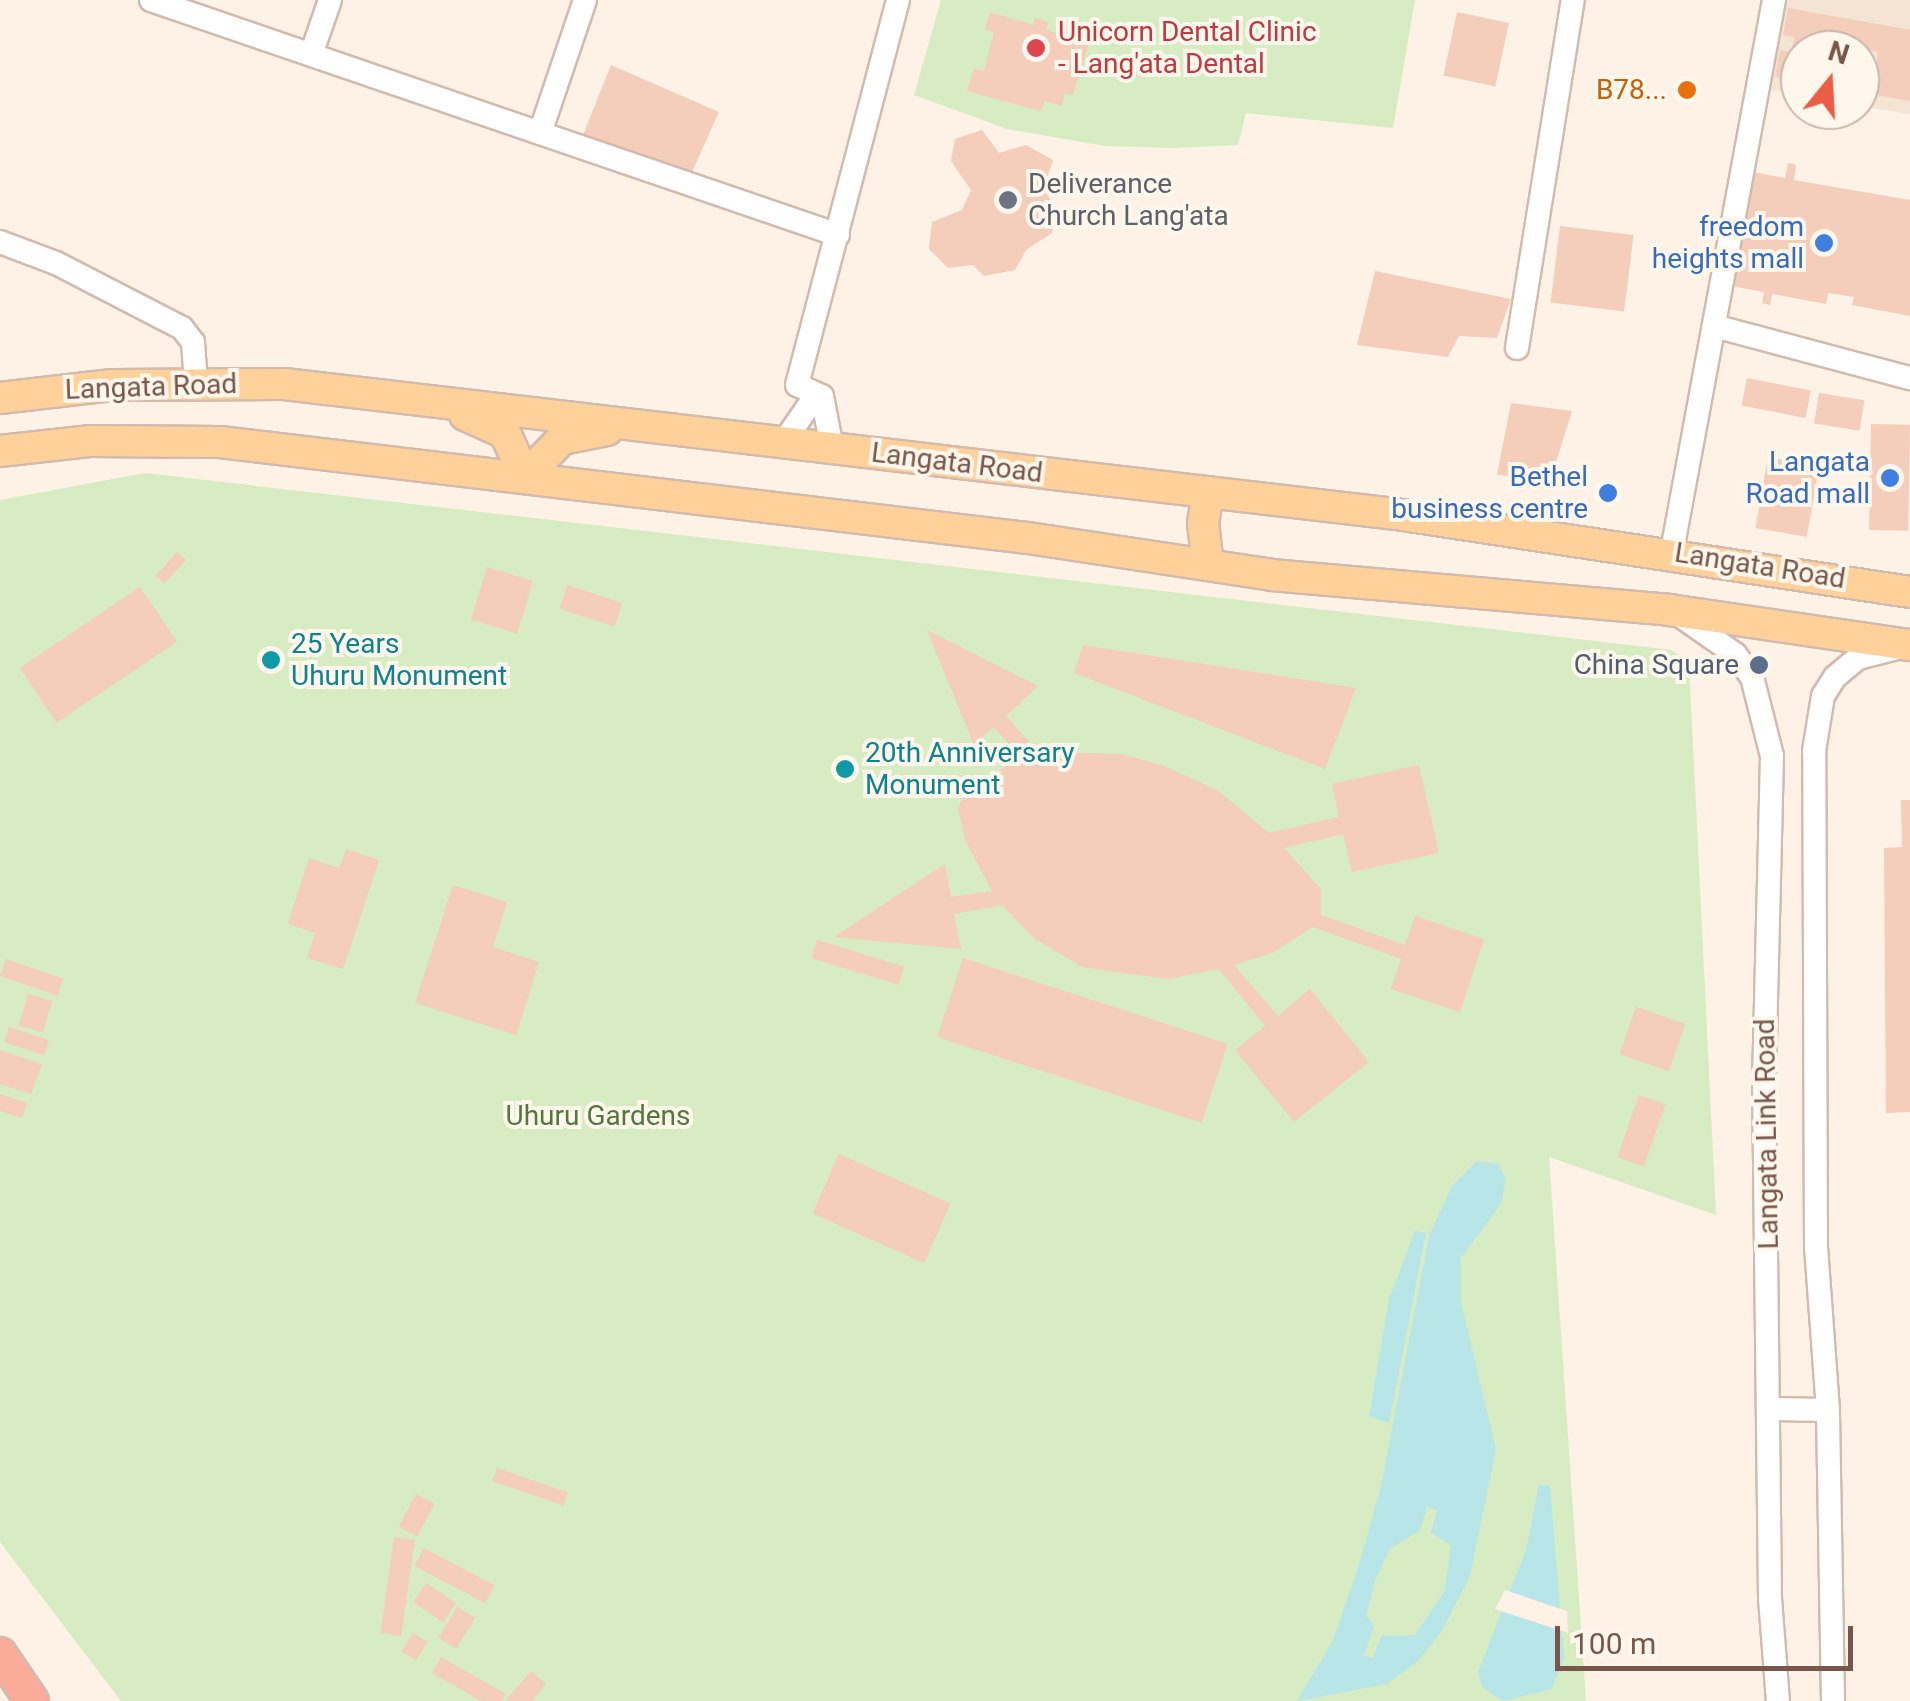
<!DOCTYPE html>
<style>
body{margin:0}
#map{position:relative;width:1910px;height:1701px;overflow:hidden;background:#fdf2e5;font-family:Roboto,sans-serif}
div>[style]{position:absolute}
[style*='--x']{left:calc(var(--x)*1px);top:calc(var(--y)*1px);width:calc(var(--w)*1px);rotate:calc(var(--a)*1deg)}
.residential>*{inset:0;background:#f5e3d3}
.green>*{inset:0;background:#d7ecc2}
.water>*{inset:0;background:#b8e5e8}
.pier>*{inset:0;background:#fdf2e5}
.building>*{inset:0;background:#f4cdbb;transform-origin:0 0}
.roads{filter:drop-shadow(2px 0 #d2baad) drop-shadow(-2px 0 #d2baad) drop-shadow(0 2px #d2baad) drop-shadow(0 -2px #d2baad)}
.minor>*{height:22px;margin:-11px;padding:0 11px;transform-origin:11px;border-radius:11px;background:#fff}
.major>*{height:30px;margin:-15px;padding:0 15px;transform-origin:15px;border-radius:15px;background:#fed19b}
.highway>*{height:32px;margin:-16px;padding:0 16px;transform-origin:16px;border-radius:16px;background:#faab99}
.dots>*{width:28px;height:28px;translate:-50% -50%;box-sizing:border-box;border:5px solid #fff6ec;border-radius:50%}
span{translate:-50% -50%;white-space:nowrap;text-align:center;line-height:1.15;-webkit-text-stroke:8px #fff6ec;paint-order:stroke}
.health-label{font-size:28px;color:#be3a42}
.left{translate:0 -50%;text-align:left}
.food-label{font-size:28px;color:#c56008}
.right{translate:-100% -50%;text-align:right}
.worship-label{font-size:28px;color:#5b616d}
.shop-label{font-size:28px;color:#366cbe}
.street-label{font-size:28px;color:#785649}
.culture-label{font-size:28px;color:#0d838f}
.service-label{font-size:28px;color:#4e5e75}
.park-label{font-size:28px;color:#53783d}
.north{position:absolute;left:1780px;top:30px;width:100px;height:100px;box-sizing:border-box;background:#fff6ec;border:2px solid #c9b6ab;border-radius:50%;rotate:18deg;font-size:28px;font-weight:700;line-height:40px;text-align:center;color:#785649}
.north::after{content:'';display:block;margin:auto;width:35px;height:45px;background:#ec5d45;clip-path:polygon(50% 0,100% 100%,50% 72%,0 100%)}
.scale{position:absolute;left:1555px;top:1626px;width:298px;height:45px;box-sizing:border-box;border:5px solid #785649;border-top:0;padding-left:12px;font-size:30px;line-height:35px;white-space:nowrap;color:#785649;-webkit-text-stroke:8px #fff6ec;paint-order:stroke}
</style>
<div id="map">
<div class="residential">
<i style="clip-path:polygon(1780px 0,1910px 0,1910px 114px,1860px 106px,1860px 50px,1800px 50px,1800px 95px,1765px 89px)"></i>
</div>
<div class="green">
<i style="clip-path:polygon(941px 0,1415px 0,1393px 128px,1246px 113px,1238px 145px,1172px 148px,1105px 146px,1007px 129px,914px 95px)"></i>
<i style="clip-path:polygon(145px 473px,1672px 650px,1689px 663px,1716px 1215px,1549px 1157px,1586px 1701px,121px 1701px,0 1542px,0 500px)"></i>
</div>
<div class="water">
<i style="clip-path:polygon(evenodd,1477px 1161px,1498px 1164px,1506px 1178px,1501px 1204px,1461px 1258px,1461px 1302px,1496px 1449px,1470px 1576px,1442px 1631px,1418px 1661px,1387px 1684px,1297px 1701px,1333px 1640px,1359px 1565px,1381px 1486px,1429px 1236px,1452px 1186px,1477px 1161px,1427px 1507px,1437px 1510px,1431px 1532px,1451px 1546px,1444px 1592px,1415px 1635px,1381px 1636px,1373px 1658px,1364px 1656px,1374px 1626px,1366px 1615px,1376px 1578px,1390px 1549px,1420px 1530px,1427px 1507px)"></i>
<i style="clip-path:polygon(1415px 1231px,1426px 1233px,1389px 1423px,1369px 1416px,1389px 1299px)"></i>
<i style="clip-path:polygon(1539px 1484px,1550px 1486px,1564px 1658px,1552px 1689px,1503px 1701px,1482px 1687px,1478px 1672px,1526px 1550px)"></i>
</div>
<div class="pier">
<i style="clip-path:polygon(1505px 1590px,1567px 1611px,1568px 1633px,1495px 1609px)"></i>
</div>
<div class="building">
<i style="clip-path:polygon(1788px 8px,1910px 30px,1910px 101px,1860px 92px,1860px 64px,1876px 67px,1878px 52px,1837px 45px,1800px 50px,1800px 82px,1775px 77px,1780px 50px,1792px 52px,1794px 37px,1783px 35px)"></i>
<i style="clip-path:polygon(990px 12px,1033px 25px,1035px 18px,1048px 22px,1046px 30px,1089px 43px,1073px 96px,1065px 93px,1062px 106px,1045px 101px,1041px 111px,967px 91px,974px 68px,984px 71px,994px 32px,985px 30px)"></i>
<i style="left:1457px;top:12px;width:53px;height:65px;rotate:12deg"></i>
<i style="clip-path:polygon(611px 65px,719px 112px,691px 174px,581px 140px)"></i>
<i style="clip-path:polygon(982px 130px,999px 153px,1026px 145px,1053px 160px,1044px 187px,1056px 212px,1052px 233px,1026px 250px,1015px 270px,984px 276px,973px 265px,948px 268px,929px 249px,932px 222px,962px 210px,971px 190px,951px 161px,955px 139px)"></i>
<i style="clip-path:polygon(1788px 163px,1796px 165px,1794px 180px,1910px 200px,1910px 316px,1852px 305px,1854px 297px,1828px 293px,1826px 304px,1772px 294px,1770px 305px,1762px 303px,1764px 292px,1731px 286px,1752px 172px,1785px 178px)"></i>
<i style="left:1560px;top:226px;width:74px;height:77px;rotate:7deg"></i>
<i style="clip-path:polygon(1375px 271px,1511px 299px,1497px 338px,1459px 336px,1448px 357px,1357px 345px)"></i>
<i style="left:1747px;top:378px;width:65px;height:28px;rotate:11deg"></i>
<i style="left:1819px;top:393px;width:46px;height:31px;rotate:9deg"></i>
<i style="clip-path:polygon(1511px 403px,1572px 411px,1551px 478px,1497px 475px)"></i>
<i style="left:1871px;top:424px;width:39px;height:106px;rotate:1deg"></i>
<i style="left:1768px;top:457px;width:52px;height:72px;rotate:10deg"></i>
<i style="left:177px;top:552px;width:12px;height:32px;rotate:42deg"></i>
<i style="left:487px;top:567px;width:48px;height:55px;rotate:17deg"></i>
<i style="left:567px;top:585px;width:58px;height:25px;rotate:18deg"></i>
<i style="left:140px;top:587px;width:66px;height:145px;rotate:56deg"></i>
<i style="clip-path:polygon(927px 630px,1038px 686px,1006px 716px,1038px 752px,1121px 754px,1164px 766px,1217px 790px,1269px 833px,1339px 817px,1332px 784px,1419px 765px,1439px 853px,1352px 872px,1343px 834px,1284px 848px,1321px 889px,1321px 915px,1405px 945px,1415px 916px,1484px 939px,1460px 1012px,1391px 989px,1401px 959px,1313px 927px,1272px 953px,1234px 965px,1278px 1016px,1310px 989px,1369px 1062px,1294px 1122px,1235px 1050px,1265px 1026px,1219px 969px,1168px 979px,1082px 967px,1034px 938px,1002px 905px,954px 914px,961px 949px,834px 937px,945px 864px,951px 897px,992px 891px,965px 840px,958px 808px,968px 787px,1022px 758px,993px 727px,974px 745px)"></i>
<i style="clip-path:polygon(1083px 645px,1356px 688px,1325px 769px,1074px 673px)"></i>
<i style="clip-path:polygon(1901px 800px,1910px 800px,1910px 1112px,1886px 1113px,1884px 848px,1902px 847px)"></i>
<i style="clip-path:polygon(346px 849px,379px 860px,343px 969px,307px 958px,315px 933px,288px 924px,309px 858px,339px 868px)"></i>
<i style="clip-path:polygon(453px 885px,507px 902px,493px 947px,539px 962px,516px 1035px,415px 1003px)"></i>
<i style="left:817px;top:940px;width:91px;height:19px;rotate:17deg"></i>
<i style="left:963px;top:958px;width:278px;height:83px;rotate:18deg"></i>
<i style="left:6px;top:959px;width:61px;height:18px;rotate:19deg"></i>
<i style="left:28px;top:994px;width:25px;height:33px;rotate:16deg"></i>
<i style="left:1636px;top:1007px;width:52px;height:50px;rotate:19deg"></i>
<i style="left:9px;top:1027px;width:42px;height:16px;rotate:18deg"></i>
<i style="clip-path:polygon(0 1050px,42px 1064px,31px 1094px,0 1084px)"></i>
<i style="clip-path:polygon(0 1094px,27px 1103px,22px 1118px,0 1111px)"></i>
<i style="left:1639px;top:1095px;width:28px;height:66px;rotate:19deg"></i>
<i style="left:839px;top:1154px;width:122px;height:65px;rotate:24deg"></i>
<i style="left:497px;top:1468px;width:75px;height:14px;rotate:19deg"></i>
<i style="left:416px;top:1494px;width:21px;height:37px;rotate:28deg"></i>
<i style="left:394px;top:1537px;width:21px;height:97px;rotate:8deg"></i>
<i style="left:424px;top:1548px;width:80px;height:20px;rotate:28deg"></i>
<i style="left:426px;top:1583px;width:36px;height:23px;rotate:34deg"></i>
<i style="left:457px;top:1607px;width:21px;height:36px;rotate:31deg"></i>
<i style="left:413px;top:1633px;width:17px;height:22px;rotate:31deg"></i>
<i style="clip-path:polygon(441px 1657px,506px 1694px,501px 1701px,481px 1701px,432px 1673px)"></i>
<i style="clip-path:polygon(531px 1671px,546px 1684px,532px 1701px,505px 1701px)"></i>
</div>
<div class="roads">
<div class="minor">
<i style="--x:151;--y:0;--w:726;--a:18.88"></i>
<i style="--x:312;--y:52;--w:55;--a:-70.9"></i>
<i style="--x:540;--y:133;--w:140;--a:-71.3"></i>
<i style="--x:0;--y:242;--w:60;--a:20.6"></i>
<i style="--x:56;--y:263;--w:142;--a:27.3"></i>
<i style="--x:182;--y:328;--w:18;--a:52"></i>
<i style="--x:193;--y:342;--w:42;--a:85.9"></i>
<i style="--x:1714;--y:326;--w:203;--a:14.9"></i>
<i style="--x:1517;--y:348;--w:352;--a:-80.9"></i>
<i style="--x:797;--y:385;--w:398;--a:-75.3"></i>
<i style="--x:797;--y:385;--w:27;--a:24"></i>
<i style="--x:822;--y:396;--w:53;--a:79.1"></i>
<i style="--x:783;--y:443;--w:51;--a:-55.4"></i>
<i style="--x:812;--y:401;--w:8;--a:-67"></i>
<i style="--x:815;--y:394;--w:9;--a:-153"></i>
<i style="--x:1672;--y:551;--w:560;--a:-79.51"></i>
<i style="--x:1682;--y:617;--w:65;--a:34.9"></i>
<i style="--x:1735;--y:654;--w:29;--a:54"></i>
<i style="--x:1752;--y:677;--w:81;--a:75.8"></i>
<i style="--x:1772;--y:756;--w:321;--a:91.4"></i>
<i style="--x:1764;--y:1077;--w:521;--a:89.34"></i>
<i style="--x:1770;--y:1598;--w:103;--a:85.6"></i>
<i style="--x:1771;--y:1409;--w:57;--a:1"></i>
<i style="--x:1833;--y:1701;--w:291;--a:-91"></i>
<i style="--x:1828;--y:1410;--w:162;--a:-94.2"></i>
<i style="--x:1816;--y:1248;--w:497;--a:-90.2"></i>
<i style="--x:1814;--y:751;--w:56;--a:-80.7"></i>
<i style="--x:1823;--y:696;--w:22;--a:-58"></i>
<i style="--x:1835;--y:677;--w:30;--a:-40"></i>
<i style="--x:1858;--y:658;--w:40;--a:-14.4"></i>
</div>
<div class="major">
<i style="--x:0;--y:398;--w:113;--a:-6.6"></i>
<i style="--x:112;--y:385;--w:172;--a:-0.3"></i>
<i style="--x:284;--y:384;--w:1120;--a:6.67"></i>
<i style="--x:1396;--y:514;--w:520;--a:8.63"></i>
<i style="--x:465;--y:415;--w:44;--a:24.2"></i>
<i style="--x:505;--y:433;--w:48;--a:65.6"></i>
<i style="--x:525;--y:477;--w:53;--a:-45.8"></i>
<i style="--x:562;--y:439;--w:46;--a:-11.3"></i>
<i style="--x:0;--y:451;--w:92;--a:-6.3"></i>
<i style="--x:91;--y:441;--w:129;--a:0.4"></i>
<i style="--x:220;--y:442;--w:814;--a:6.78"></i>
<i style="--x:1028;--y:538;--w:247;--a:8.6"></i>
<i style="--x:1272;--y:575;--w:399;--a:5"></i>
<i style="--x:1669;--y:610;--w:244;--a:8.3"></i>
<i style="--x:1208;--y:492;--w:31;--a:99"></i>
<i style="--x:1203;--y:523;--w:42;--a:83.2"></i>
</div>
<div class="highway">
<i style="--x:0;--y:1654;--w:57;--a:55.8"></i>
</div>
</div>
<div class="dots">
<i style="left:1036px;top:48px;background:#e0444e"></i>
<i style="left:1687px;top:90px;background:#e8710a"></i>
<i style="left:1008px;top:200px;background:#6b7280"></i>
<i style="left:1824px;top:243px;background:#3f7fe0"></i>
<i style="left:1890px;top:478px;background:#3f7fe0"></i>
<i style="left:1608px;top:493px;background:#3f7fe0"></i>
<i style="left:271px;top:660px;background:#0f9aa8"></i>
<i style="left:1759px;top:665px;background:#5c6f8a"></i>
<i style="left:845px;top:769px;background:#0f9aa8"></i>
</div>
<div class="health-label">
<span class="left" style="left:1058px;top:48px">Unicorn Dental Clinic<br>- Lang'ata Dental</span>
</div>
<div class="food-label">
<span class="right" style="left:1667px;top:90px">B78...</span>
</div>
<div class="worship-label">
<span class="left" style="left:1028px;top:200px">Deliverance<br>Church Lang'ata</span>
</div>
<div class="shop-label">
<span class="right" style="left:1804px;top:243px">freedom<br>heights mall</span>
<span class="right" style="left:1870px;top:478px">Langata<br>Road mall</span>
<span class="right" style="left:1588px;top:493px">Bethel<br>business centre</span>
</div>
<div class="street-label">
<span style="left:151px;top:387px;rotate:-2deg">Langata Road</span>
<span style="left:957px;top:463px;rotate:7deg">Langata Road</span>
<span style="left:1760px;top:566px;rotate:9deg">Langata Road</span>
<span style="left:1767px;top:1134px;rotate:-91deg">Langata Link Road</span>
</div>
<div class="culture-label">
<span class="left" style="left:291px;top:660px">25 Years<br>Uhuru Monument</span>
<span class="left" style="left:865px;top:769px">20th Anniversary<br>Monument</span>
</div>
<div class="service-label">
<span class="right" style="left:1739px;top:665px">China Square</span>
</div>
<div class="park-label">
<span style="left:598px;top:1116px">Uhuru Gardens</span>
</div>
<div class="north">N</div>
<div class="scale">100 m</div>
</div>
